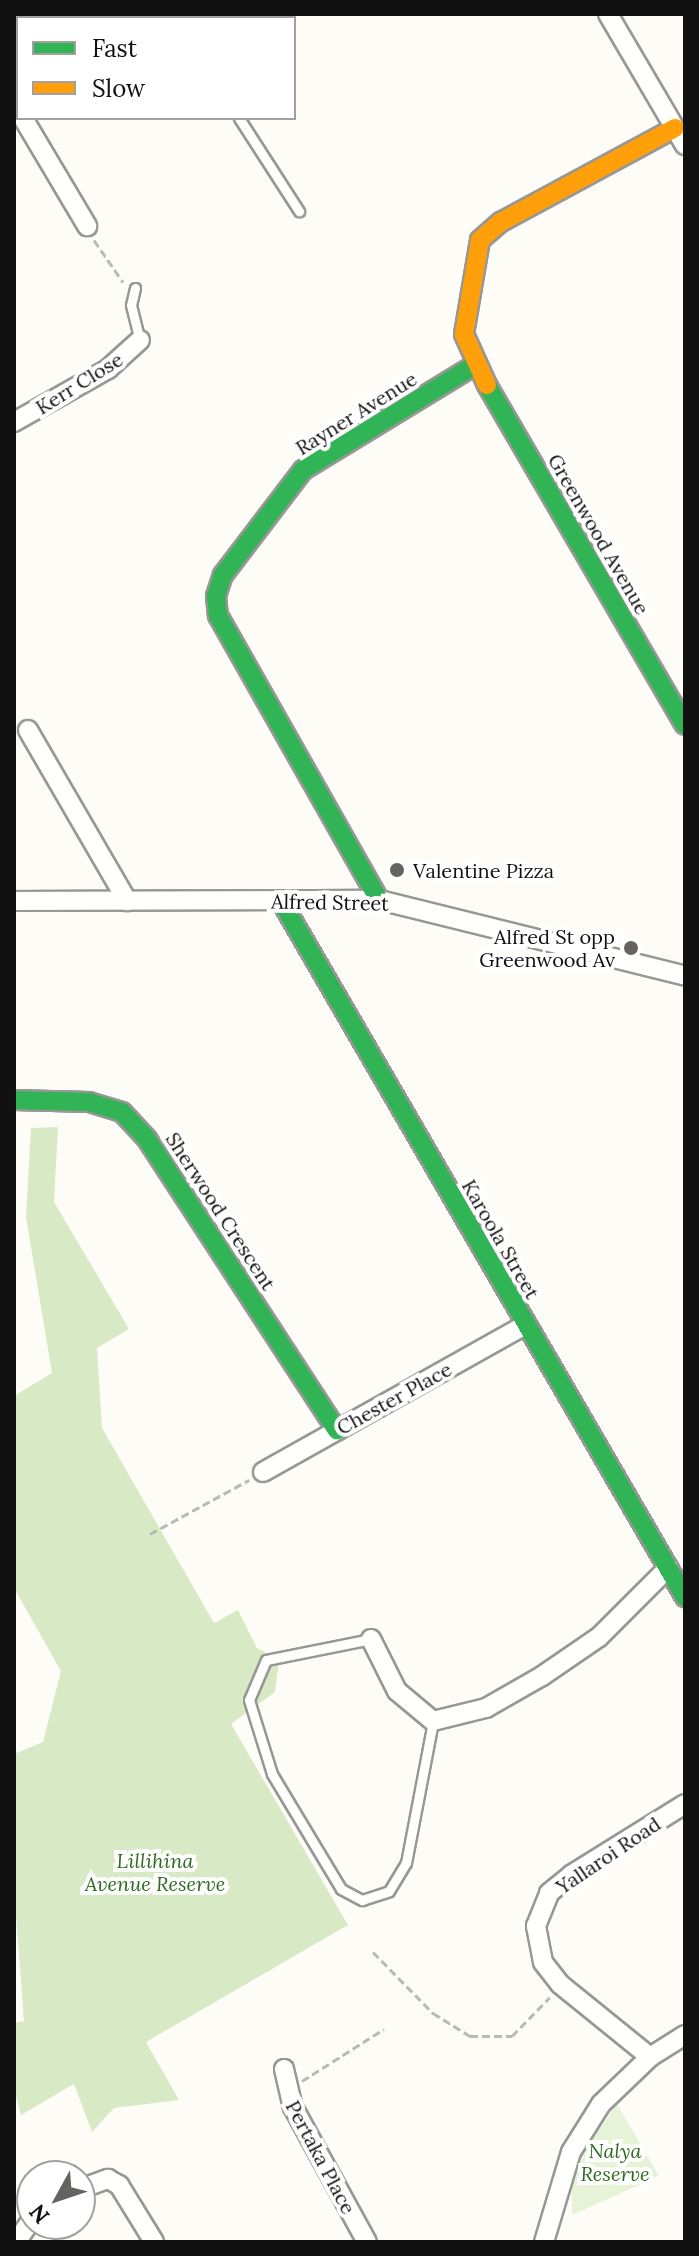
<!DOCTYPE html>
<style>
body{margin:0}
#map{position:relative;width:699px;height:2256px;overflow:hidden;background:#fdfcf7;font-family:Lora,serif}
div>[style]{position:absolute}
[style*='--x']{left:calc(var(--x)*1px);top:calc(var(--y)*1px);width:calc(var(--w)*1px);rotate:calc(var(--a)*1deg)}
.green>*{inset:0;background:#e7f3d7}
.forest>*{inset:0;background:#d8eac5}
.path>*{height:3px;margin-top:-1.5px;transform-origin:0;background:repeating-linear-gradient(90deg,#b9b9b8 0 8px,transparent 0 12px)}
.roads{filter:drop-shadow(2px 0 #979795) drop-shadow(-2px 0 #979795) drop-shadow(0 2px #979795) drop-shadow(0 -2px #979795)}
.lane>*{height:9px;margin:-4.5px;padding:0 4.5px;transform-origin:4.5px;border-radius:4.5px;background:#fffffe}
.street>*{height:18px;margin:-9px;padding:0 9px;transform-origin:9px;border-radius:9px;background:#fffffe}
.fast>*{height:18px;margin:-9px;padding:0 9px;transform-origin:9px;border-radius:9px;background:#30b455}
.slow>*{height:18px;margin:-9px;padding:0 9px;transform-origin:9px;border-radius:9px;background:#ff9f0a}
.dots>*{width:22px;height:22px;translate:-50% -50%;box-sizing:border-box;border:4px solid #fff;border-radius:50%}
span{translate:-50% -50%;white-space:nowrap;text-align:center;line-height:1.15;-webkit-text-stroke:8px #fff;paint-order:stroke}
.street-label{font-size:20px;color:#111}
.poi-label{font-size:20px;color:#111}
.left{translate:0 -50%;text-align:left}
.right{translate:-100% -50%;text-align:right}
.park-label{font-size:20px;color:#2f6b1f;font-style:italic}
.frame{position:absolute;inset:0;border:16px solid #111;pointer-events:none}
.legend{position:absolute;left:16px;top:16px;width:280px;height:104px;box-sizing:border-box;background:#fff;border:2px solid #a0a0a0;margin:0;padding:10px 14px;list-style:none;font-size:24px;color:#111}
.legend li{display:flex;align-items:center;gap:16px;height:40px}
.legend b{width:40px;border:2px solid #a0a0a0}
.north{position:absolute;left:16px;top:2160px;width:80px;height:80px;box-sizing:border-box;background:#fff;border:2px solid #a0a0a0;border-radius:50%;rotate:230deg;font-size:22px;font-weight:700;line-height:32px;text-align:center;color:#111}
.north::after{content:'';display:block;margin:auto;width:28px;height:36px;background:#646362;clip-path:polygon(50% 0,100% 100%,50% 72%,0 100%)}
</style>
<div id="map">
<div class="green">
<i style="clip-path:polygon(617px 2104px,659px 2176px,572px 2215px,572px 2184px,584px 2152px)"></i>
</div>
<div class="forest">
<i style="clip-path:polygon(58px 1127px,54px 1202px,129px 1329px,97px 1348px,102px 1428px,214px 1623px,238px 1610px,257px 1648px,279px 1660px,275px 1692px,231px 1724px,348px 1925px,146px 2042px,179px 2100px,114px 2108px,92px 2132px,74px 2084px,21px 2115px,14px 2089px,14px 2023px,24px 2021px,14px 1890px,14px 1754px,43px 1742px,61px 1671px,14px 1588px,14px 1396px,52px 1373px,26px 1217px,31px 1128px)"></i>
</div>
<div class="path">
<i style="--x:94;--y:240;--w:51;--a:55.4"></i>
<i style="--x:150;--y:1534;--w:113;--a:-28.6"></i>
<i style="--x:373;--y:1952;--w:86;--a:45.5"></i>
<i style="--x:433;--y:2013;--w:44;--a:31.9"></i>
<i style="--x:470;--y:2036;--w:42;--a:0"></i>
<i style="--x:512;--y:2036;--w:54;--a:-45.7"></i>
<i style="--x:302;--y:2081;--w:97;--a:-32.4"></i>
</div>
<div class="roads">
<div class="lane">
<i style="--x:172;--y:14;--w:5;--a:53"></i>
<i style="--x:239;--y:118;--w:111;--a:57.2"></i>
<i style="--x:135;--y:288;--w:17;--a:103"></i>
<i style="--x:131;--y:305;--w:36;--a:76"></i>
<i style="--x:371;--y:1639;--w:107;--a:168.7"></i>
<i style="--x:266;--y:1660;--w:43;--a:113"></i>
<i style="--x:249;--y:1700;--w:77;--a:72.7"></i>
<i style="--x:272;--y:1774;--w:134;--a:59"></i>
<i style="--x:341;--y:1889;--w:24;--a:28"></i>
<i style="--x:362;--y:1900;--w:28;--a:-18"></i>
<i style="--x:389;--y:1891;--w:33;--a:-59"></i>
<i style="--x:406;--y:1863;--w:145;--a:-79.2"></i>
</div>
<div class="street">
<i style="--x:608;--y:14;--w:152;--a:59.6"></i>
<i style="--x:14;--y:100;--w:4;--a:-27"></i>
<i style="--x:23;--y:118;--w:126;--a:59.3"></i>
<i style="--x:14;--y:422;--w:108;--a:-29.4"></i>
<i style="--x:108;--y:369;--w:43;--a:-42.2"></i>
<i style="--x:28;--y:730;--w:198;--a:59.9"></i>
<i style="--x:14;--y:901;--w:365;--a:-0.2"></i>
<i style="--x:379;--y:900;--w:315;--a:13.9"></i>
<i style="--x:263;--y:1472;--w:300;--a:-29.3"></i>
<i style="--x:371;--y:1639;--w:58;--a:63.4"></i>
<i style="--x:397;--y:1691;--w:47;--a:39.8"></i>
<i style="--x:433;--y:1721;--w:55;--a:-13.8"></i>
<i style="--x:486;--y:1708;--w:64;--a:-29.7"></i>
<i style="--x:542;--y:1676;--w:69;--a:-34.4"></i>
<i style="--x:599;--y:1637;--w:98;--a:-45"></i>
<i style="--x:650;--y:2057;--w:116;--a:-141"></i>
<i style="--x:560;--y:1984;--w:28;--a:-128"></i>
<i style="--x:543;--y:1962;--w:37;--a:-101"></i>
<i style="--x:536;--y:1926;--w:35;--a:-68"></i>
<i style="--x:549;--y:1893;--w:28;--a:-39"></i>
<i style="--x:571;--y:1875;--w:134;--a:-31.9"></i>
<i style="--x:284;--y:2069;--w:39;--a:77"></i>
<i style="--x:293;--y:2107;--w:154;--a:61.3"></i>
<i style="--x:80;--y:2189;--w:30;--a:-20"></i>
<i style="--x:108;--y:2179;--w:13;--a:29"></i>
<i style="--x:119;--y:2185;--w:67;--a:58.4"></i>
<i style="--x:16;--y:2242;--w:28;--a:-55"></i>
<i style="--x:544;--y:2242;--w:94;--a:-73.3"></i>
<i style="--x:571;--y:2152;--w:57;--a:-58"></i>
<i style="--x:601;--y:2104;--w:68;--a:-43.8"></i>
<i style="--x:650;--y:2057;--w:41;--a:-32.2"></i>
</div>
<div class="fast">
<i style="--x:487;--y:385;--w:393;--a:59.8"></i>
<i style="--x:379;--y:900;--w:326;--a:-119.5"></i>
<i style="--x:218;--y:616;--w:20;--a:-96"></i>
<i style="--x:216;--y:596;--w:22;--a:-72"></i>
<i style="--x:223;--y:575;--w:132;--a:-52.7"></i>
<i style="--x:303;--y:470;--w:202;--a:-31.4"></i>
<i style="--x:281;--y:901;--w:805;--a:59.87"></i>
<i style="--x:14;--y:1100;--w:75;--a:1.5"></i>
<i style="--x:89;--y:1102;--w:34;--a:17"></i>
<i style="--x:122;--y:1112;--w:37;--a:47"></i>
<i style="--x:147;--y:1139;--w:348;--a:56.9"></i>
</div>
<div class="slow">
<i style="--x:487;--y:385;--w:56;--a:-114.3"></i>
<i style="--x:464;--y:334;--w:95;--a:-80.3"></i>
<i style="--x:480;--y:240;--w:28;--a:-41"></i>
<i style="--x:501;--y:222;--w:198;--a:-28.4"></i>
</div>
</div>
<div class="dots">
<i style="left:397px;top:870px;background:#646362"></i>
<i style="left:631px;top:948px;background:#646362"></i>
</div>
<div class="street-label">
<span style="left:79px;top:383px;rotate:-32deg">Kerr Close</span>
<span style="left:356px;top:413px;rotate:-32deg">Rayner Avenue</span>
<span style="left:599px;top:534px;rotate:60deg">Greenwood Avenue</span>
<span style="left:330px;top:902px;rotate:1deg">Alfred Street</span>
<span style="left:221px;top:1211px;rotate:57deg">Sherwood Crescent</span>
<span style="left:501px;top:1239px;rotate:60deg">Karoola Street</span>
<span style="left:394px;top:1398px;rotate:-29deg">Chester Place</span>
<span style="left:608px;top:1855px;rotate:-34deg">Yallaroi Road</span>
<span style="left:321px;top:2157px;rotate:62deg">Pertaka Place</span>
</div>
<div class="poi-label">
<span class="left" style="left:413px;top:870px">Valentine Pizza</span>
<span class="right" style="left:615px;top:948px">Alfred St opp<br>Greenwood Av</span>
</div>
<div class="park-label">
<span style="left:155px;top:1872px">Lillihina<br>Avenue Reserve</span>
<span style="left:615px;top:2162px">Nalya<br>Reserve</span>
</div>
<div class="frame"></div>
<ul class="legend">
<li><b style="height:10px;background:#30b455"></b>Fast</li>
<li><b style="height:10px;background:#ff9f0a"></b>Slow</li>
</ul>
<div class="north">N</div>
</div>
